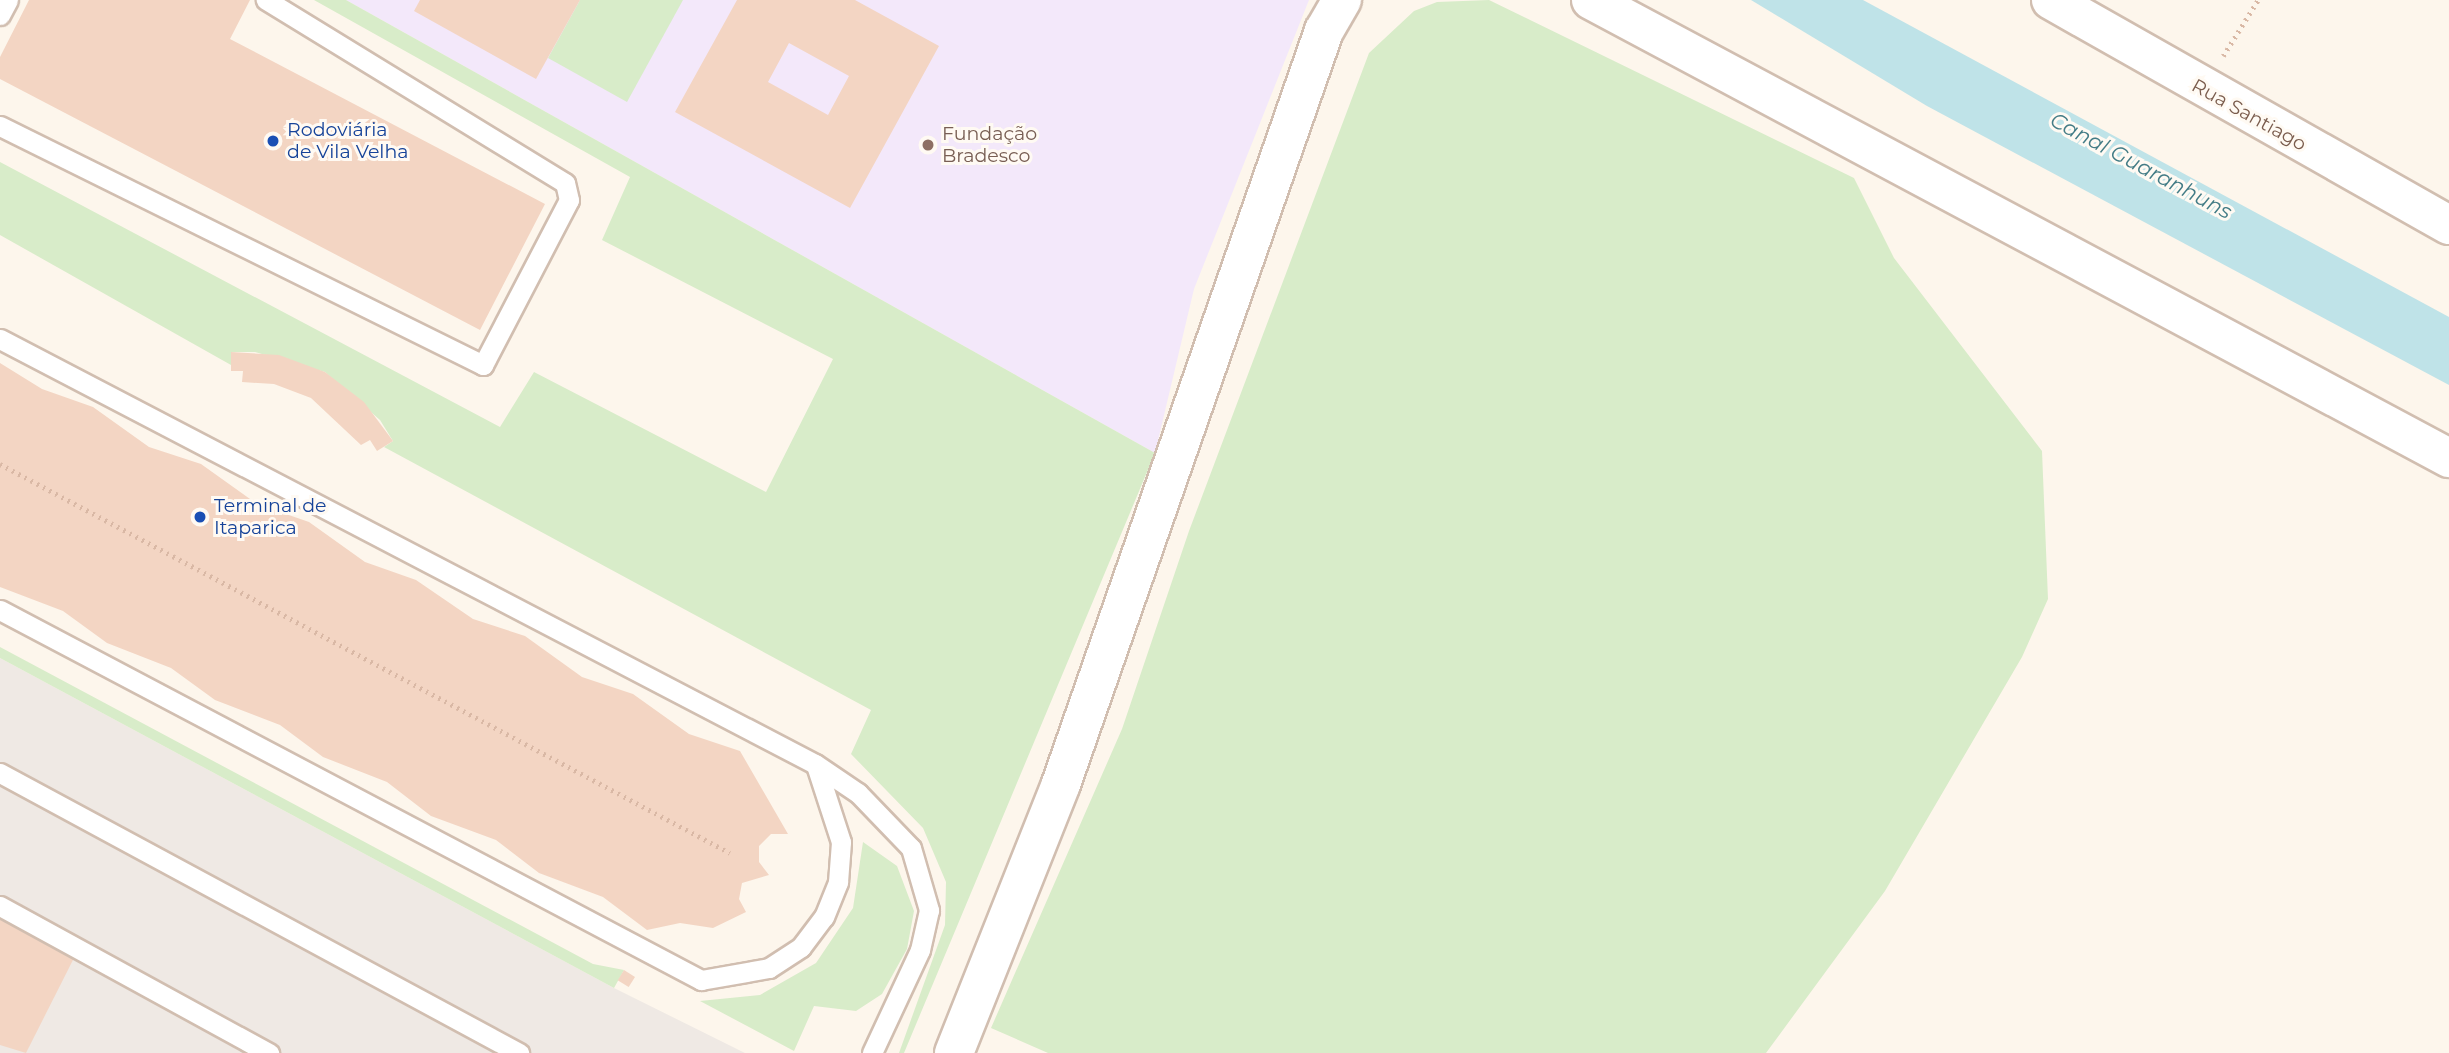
<!DOCTYPE html>
<meta charset="utf-8">
<style>
body{margin:0}
#map{position:relative;width:2449px;height:1053px;overflow:hidden;background:#fdf6ec;font-family:Montserrat,sans-serif}
div>[style]{position:absolute}
[style*='--x']{left:calc(var(--x)*1px);top:calc(var(--y)*1px);width:calc(var(--w)*1px);rotate:calc(var(--a)*1deg)}
.industrial>*{inset:0;background:#efe9e4}
.education>*{inset:0;background:#f3e8fa}
.green>*{inset:0;background:#d8ecc9}
.water>*{inset:0;background:#bfe3e8}
.building>*{inset:0;background:#f3d5c3;transform-origin:0 0}
.path>*{height:4.5px;margin-top:-2.25px;transform-origin:0;background:repeating-linear-gradient(90deg,#d9b8a5 0 2px,transparent 0 7px)}
.roads{filter:drop-shadow(2px 0 #d1beb0) drop-shadow(-2px 0 #d1beb0) drop-shadow(0 2px #d1beb0) drop-shadow(0 -2px #d1beb0)}
.service>*{height:19px;margin:-9.5px;padding:0 9.5px;transform-origin:9.5px;border-radius:9.5px;background:#fff}
.minor>*{height:38px;margin:-19px;padding:0 19px;transform-origin:19px;border-radius:19px;background:#fff}
.dots>*{width:19px;height:19px;translate:-50% -50%;box-sizing:border-box;border:4px solid #fffaf3;border-radius:50%}
span{translate:-50% -50%;white-space:nowrap;text-align:center;line-height:1.15;-webkit-text-stroke:6px #fffaf3;paint-order:stroke}
.street-label{font-size:19px;color:#7a5c4d}
.transit-label{font-size:19px;color:#164399}
.left{translate:0 -50%;text-align:left}
.education-label{font-size:19px;color:#785e54}
.water-label{font-size:21px;color:#437c86;font-style:italic}
</style>
<div id="map">
<div class="industrial">
<i style="clip-path:polygon(0 658px,614px 988px,745px 1053px,0 1053px)"></i>
</div>
<div class="education">
<i style="clip-path:polygon(346px 0,1309px 0,1194px 289px,1155px 453px)"></i>
</div>
<div class="green">
<i style="clip-path:polygon(314px 0,346px 0,1155px 453px,904px 1053px,899px 1053px,945px 925px,946px 882px,923px 828px,851px 754px,871px 710px,384px 447px,393px 441px,380px 420px,325px 372px,255px 352px,231px 352px,231px 365px,0 235px,0 162px,500px 427px,534px 372px,766px 492px,833px 359px,602px 240px,630px 177px)"></i>
<i style="clip-path:polygon(580px 0,683px 0,627px 102px,548px 58px)"></i>
<i style="clip-path:polygon(1489px 0,1854px 178px,1894px 258px,2042px 451px,2048px 599px,2022px 657px,1885px 891px,1766px 1053px,1048px 1053px,991px 1028px,1122px 729px,1189px 531px,1369px 53px,1414px 11px,1437px 2px)"></i>
<i style="clip-path:polygon(0 647px,593px 964px,624px 970px,614px 988px,0 658px)"></i>
<i style="clip-path:polygon(863px 842px,897px 866px,914px 911px,907px 949px,882px 994px,856px 1011px,814px 1006px,794px 1051px,700px 1001px,760px 995px,816px 963px,853px 908px)"></i>
</div>
<div class="water">
<i style="clip-path:polygon(1751px 0,1863px 0,2449px 317px,2449px 385px,1927px 106px)"></i>
</div>
<div class="building">
<i style="clip-path:polygon(29px 0,250px 0,230px 39px,545px 204px,480px 330px,0 79px,0 57px)"></i>
<i style="clip-path:polygon(420px 0,580px 0,536px 79px,414px 11px)"></i>
<i style="clip-path:polygon(evenodd,737px 0,855px 0,939px 46px,850px 208px,675px 112px,737px 0,789px 43px,849px 76px,828px 115px,768px 82px,789px 43px)"></i>
<i style="clip-path:polygon(231px 352px,279px 355px,325px 372px,364px 402px,393px 441px,377px 451px,370px 440px,361px 445px,311px 398px,274px 384px,242px 382px,243px 371px,231px 371px)"></i>
<i style="clip-path:polygon(0 363px,42px 389px,93px 407px,149px 447px,201px 464px,257px 504px,309px 522px,365px 562px,416px 580px,473px 619px,525px 636px,582px 677px,633px 694px,689px 734px,740px 751px,788px 834px,771px 834px,759px 846px,759px 862px,769px 875px,742px 883px,739px 899px,746px 912px,713px 928px,680px 923px,647px 930px,603px 897px,539px 873px,496px 840px,431px 816px,387px 782px,323px 757px,280px 725px,215px 700px,171px 668px,107px 643px,63px 611px,0 587px)"></i>
<i style="clip-path:polygon(0 918px,75px 956px,26px 1053px,0 1045px)"></i>
<i style="left:624px;top:970px;width:13px;height:12px;rotate:32deg"></i>
</div>
<div class="path">
<i style="--x:2223;--y:56;--w:66;--a:-58"></i>
<i style="--x:0;--y:464;--w:827;--a:28.05"></i>
</div>
<div class="roads">
<div class="service">
<i style="--x:0;--y:15;--w:17;--a:-62"></i>
<i style="--x:0;--y:126;--w:539;--a:26.33"></i>
<i style="--x:483;--y:365;--w:186;--a:-62.5"></i>
<i style="--x:569;--y:200;--w:17;--a:-103"></i>
<i style="--x:565;--y:183;--w:351;--a:-148.5"></i>
<i style="--x:0;--y:339;--w:919;--a:27.54"></i>
<i style="--x:815;--y:764;--w:52;--a:34"></i>
<i style="--x:858;--y:793;--w:76;--a:46.1"></i>
<i style="--x:911;--y:848;--w:65;--a:73.8"></i>
<i style="--x:929;--y:910;--w:41;--a:102.7"></i>
<i style="--x:920;--y:950;--w:114;--a:115"></i>
<i style="--x:0;--y:610;--w:793;--a:27.83"></i>
<i style="--x:701;--y:980;--w:69;--a:-10"></i>
<i style="--x:769;--y:968;--w:38;--a:-33"></i>
<i style="--x:801;--y:947;--w:38;--a:-53"></i>
<i style="--x:824;--y:917;--w:38;--a:-68"></i>
<i style="--x:838;--y:882;--w:40;--a:-85.7"></i>
<i style="--x:841;--y:842;--w:81;--a:-108"></i>
<i style="--x:0;--y:773;--w:590;--a:28.35"></i>
<i style="--x:0;--y:906;--w:307;--a:28.7"></i>
</div>
<div class="minor">
<i style="--x:1591;--y:0;--w:973;--a:28.09"></i>
<i style="--x:2051;--y:0;--w:457;--a:29.5"></i>
<i style="--x:954;--y:1053;--w:289;--a:-68.3"></i>
<i style="--x:1061;--y:784;--w:798;--a:-70.75"></i>
<i style="--x:1324;--y:31;--w:36;--a:-60"></i>
</div>
</div>
<div class="dots">
<i style="left:273px;top:141px;background:#1a4fb4"></i>
<i style="left:928px;top:145px;background:#8d6e63"></i>
<i style="left:200px;top:517px;background:#1a4fb4"></i>
</div>
<div class="street-label">
<span style="left:2249px;top:115px;rotate:29deg">Rua Santiago</span>
</div>
<div class="transit-label">
<span class="left" style="left:287px;top:141px">Rodoviária<br>de Vila Velha</span>
<span class="left" style="left:214px;top:517px">Terminal de<br>Itaparica</span>
</div>
<div class="education-label">
<span class="left" style="left:942px;top:145px">Fundação<br>Bradesco</span>
</div>
<div class="water-label">
<span style="left:2141px;top:166px;rotate:28deg">Canal Guaranhuns</span>
</div>
</div>
